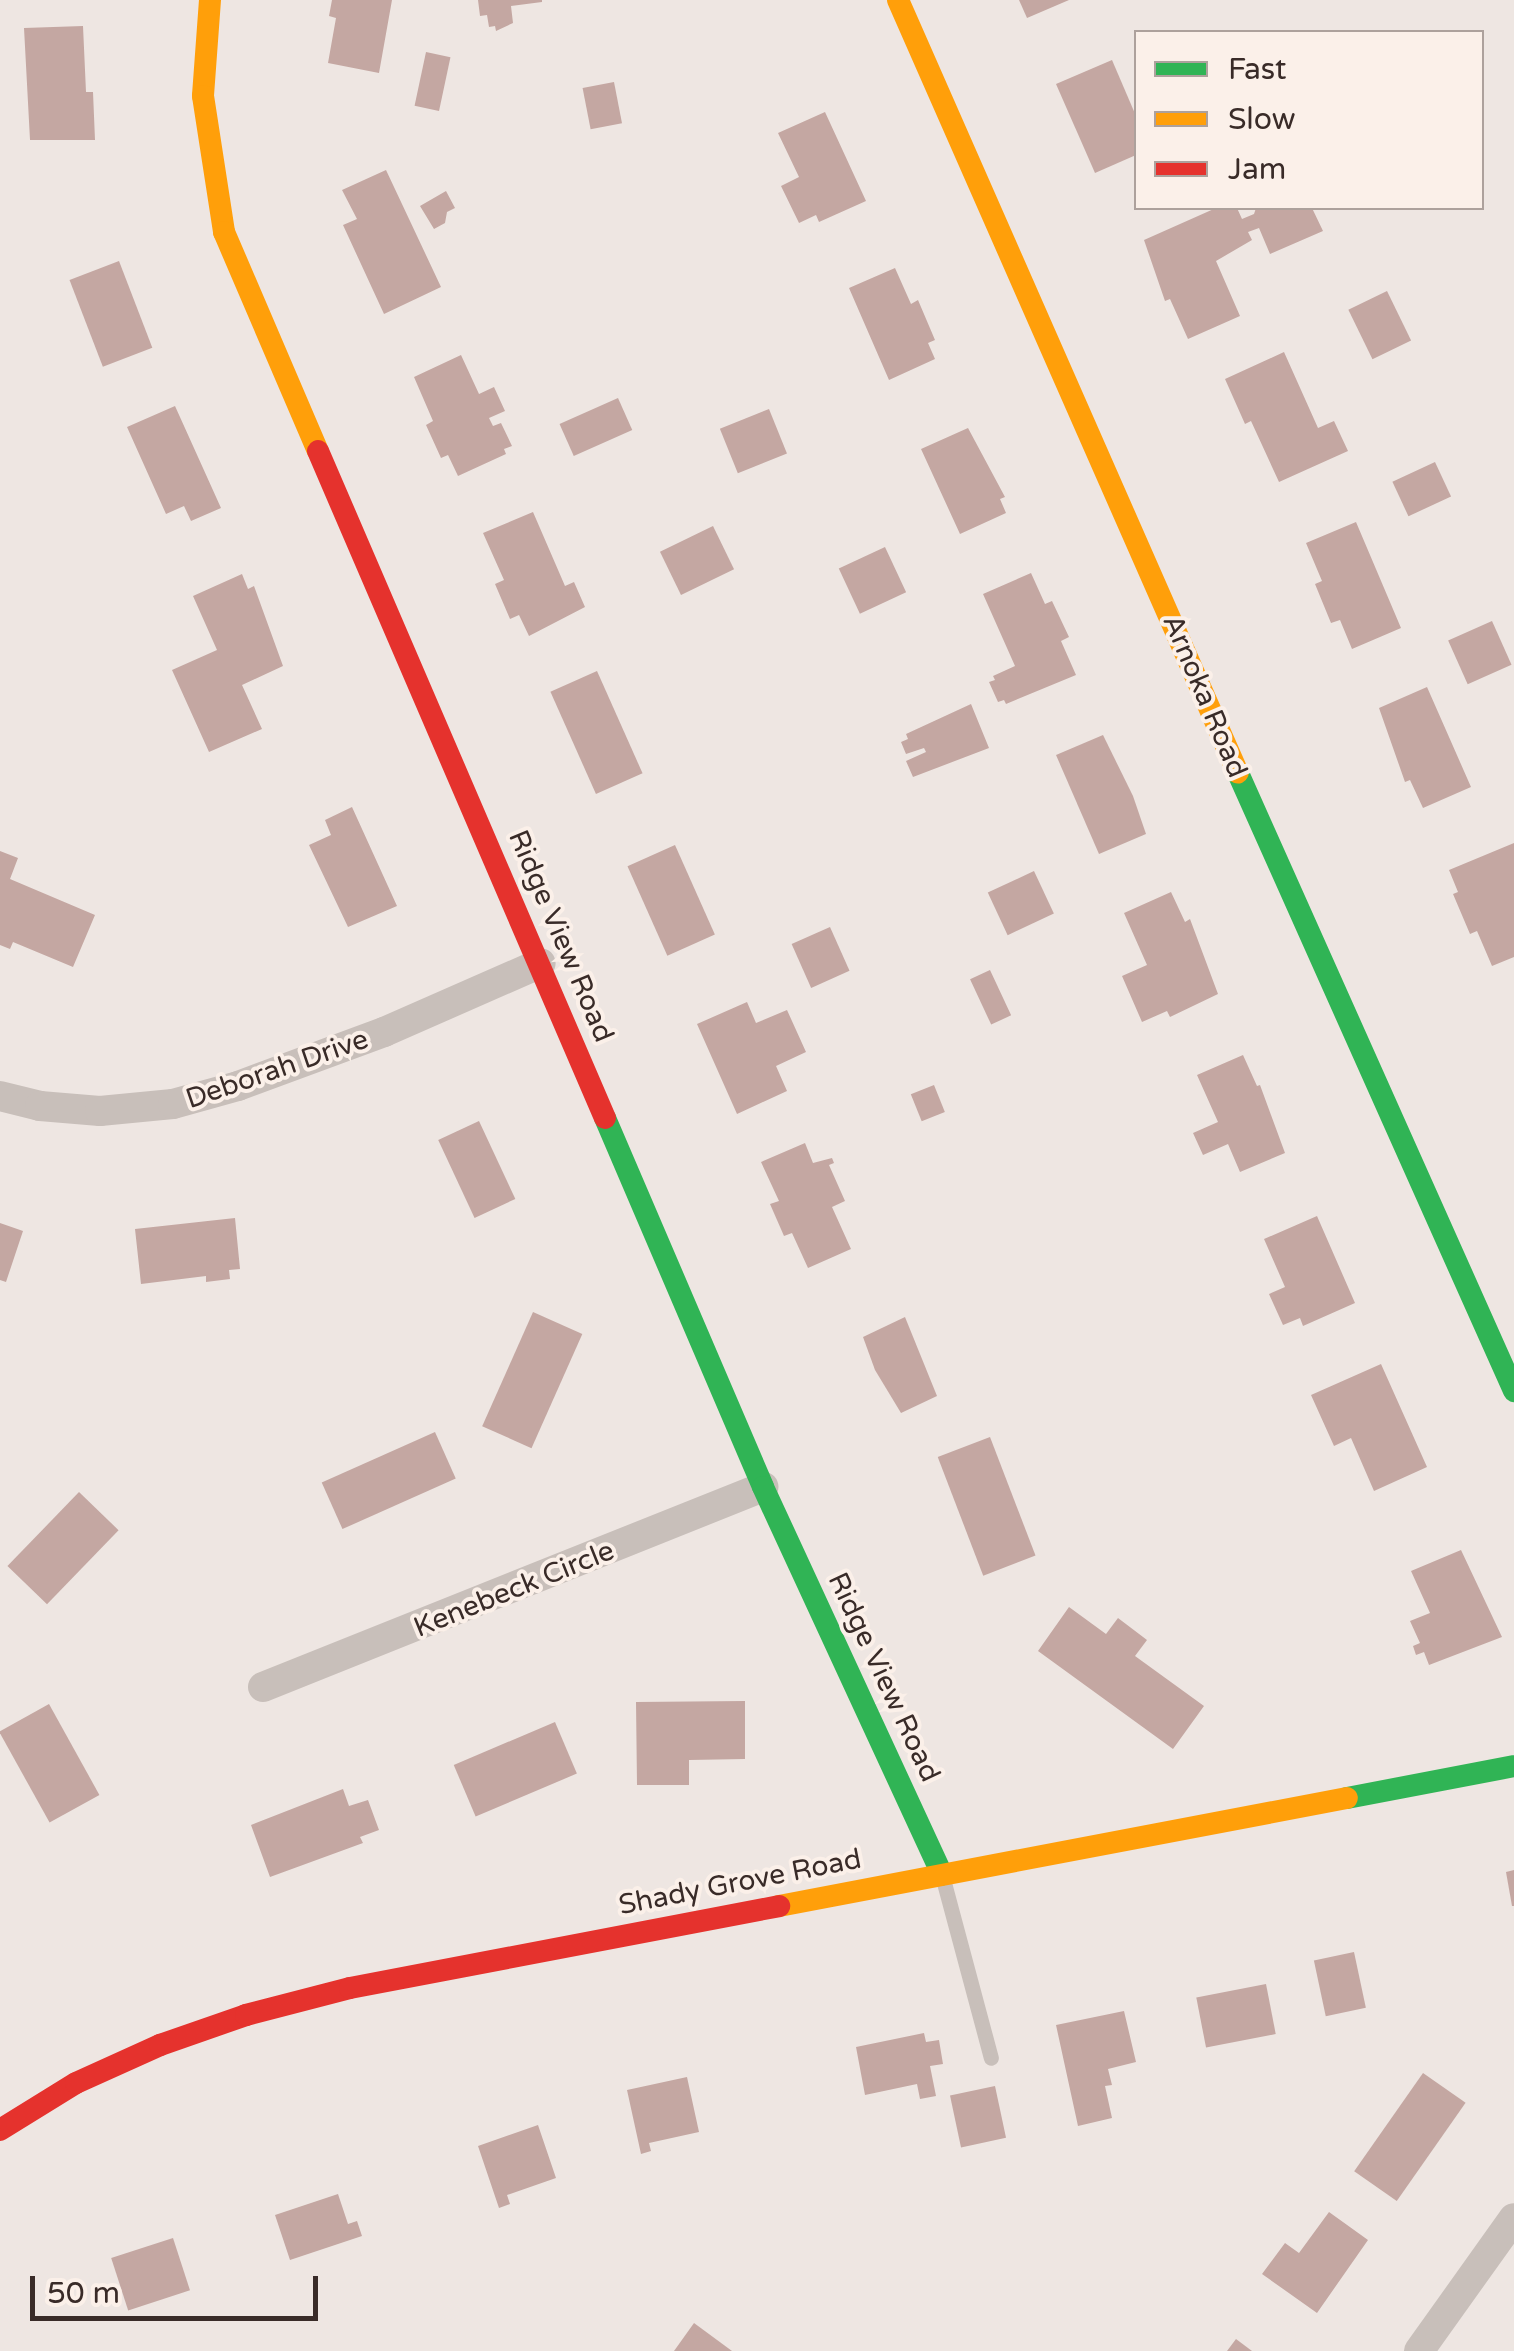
<!DOCTYPE html>
<style>
body{margin:0}
#map{position:relative;width:1514px;height:2351px;overflow:hidden;background:#eee6e2;font-family:"Varela Round",sans-serif}
div>[style]{position:absolute}
[style*='--x']{left:calc(var(--x)*1px);top:calc(var(--y)*1px);width:calc(var(--w)*1px);rotate:calc(var(--a)*1deg)}
.building>*{inset:0;background:#c4a7a2;transform-origin:0 0}
.lane>*{height:15px;margin:-7.5px;padding:0 7.5px;transform-origin:7.5px;border-radius:7.5px;background:#c8bfba}
.street>*{height:30px;margin:-15px;padding:0 15px;transform-origin:15px;border-radius:15px;background:#c8bfba}
.fast>*{height:22px;margin:-11px;padding:0 11px;transform-origin:11px;border-radius:11px;background:#30b455}
.slow>*{height:22px;margin:-11px;padding:0 11px;transform-origin:11px;border-radius:11px;background:#ff9f0a}
.jam>*{height:22px;margin:-11px;padding:0 11px;transform-origin:11px;border-radius:11px;background:#e5322d}
span{translate:-50% -50%;white-space:nowrap;text-align:center;line-height:1.15;-webkit-text-stroke:8px #fbf0e9;paint-order:stroke}
.street-label{font-size:28px;color:#392b28}
.legend{position:absolute;left:1134px;top:30px;width:350px;height:180px;box-sizing:border-box;background:#fbf0e9;border:2px solid #ada19c;margin:0;padding:12px 18px;list-style:none;font-size:30px;color:#392b28}
.legend li{display:flex;align-items:center;gap:20px;height:50px}
.legend b{width:50px;border:2px solid #ada19c}
.scale{position:absolute;left:30px;top:2276px;width:288px;height:45px;box-sizing:border-box;border:5px solid #392b28;border-top:0;padding-left:12px;font-size:30px;line-height:35px;white-space:nowrap;color:#392b28;-webkit-text-stroke:8px #fbf0e9;paint-order:stroke}
</style>
<div id="map">
<div class="building">
<i style="clip-path:polygon(332px 0,392px 0,379px 73px,328px 63px,336px 18px,329px 16px)"></i>
<i style="clip-path:polygon(478px 0,542px 0,542px 2px,511px 6px,513px 23px,496px 31px,495px 26px,489px 27px,487px 15px,480px 16px)"></i>
<i style="clip-path:polygon(1019px 0,1069px 0,1027px 18px)"></i>
<i style="clip-path:polygon(83px 26px,86px 92px,93px 92px,95px 140px,30px 140px,24px 28px)"></i>
<i style="left:426px;top:52px;width:25px;height:55px;rotate:12deg"></i>
<i style="clip-path:polygon(1112px 60px,1136px 116px,1136px 155px,1095px 173px,1056px 84px)"></i>
<i style="left:614px;top:82px;width:42px;height:32px;rotate:79deg"></i>
<i style="clip-path:polygon(825px 112px,866px 201px,819px 222px,816px 215px,799px 223px,781px 186px,799px 177px,778px 133px)"></i>
<i style="clip-path:polygon(386px 170px,441px 287px,384px 314px,343px 225px,357px 219px,342px 190px)"></i>
<i style="clip-path:polygon(446px 191px,455px 208px,447px 212px,445px 223px,434px 229px,420px 206px)"></i>
<i style="clip-path:polygon(1216px 208px,1237px 208px,1242px 219px,1254px 214px,1256px 208px,1312px 208px,1323px 231px,1270px 254px,1259px 228px,1248px 232px,1252px 240px,1216px 261px,1240px 316px,1188px 339px,1170px 299px,1165px 301px,1144px 240px)"></i>
<i style="left:119px;top:261px;width:93px;height:53px;rotate:69deg"></i>
<i style="clip-path:polygon(895px 268px,911px 304px,918px 300px,935px 340px,928px 343px,935px 359px,889px 380px,849px 288px)"></i>
<i style="left:1387px;top:291px;width:55px;height:43px;rotate:64deg"></i>
<i style="clip-path:polygon(1284px 352px,1318px 428px,1334px 421px,1348px 451px,1279px 482px,1251px 421px,1245px 424px,1225px 379px)"></i>
<i style="clip-path:polygon(461px 355px,479px 394px,494px 387px,505px 411px,489px 418px,493px 426px,501px 423px,512px 446px,504px 449px,506px 454px,458px 476px,448px 455px,441px 458px,426px 425px,433px 421px,414px 377px)"></i>
<i style="left:618px;top:398px;width:35px;height:64px;rotate:66deg"></i>
<i style="clip-path:polygon(175px 406px,221px 508px,191px 521px,184px 506px,166px 514px,127px 427px)"></i>
<i style="left:769px;top:409px;width:48px;height:53px;rotate:68deg"></i>
<i style="clip-path:polygon(968px 428px,1005px 497px,1000px 499px,1006px 513px,960px 534px,921px 449px)"></i>
<i style="left:1435px;top:462px;width:38px;height:47px;rotate:65deg"></i>
<i style="clip-path:polygon(533px 512px,565px 586px,574px 582px,585px 607px,529px 636px,519px 615px,510px 619px,495px 584px,504px 580px,483px 533px)"></i>
<i style="clip-path:polygon(1356px 522px,1401px 628px,1352px 649px,1340px 620px,1331px 623px,1315px 584px,1322px 581px,1306px 543px)"></i>
<i style="left:713px;top:526px;width:48px;height:59px;rotate:64deg"></i>
<i style="left:885px;top:547px;width:50px;height:51px;rotate:65deg"></i>
<i style="clip-path:polygon(1031px 573px,1045px 604px,1052px 601px,1069px 637px,1061px 641px,1076px 675px,1006px 704px,1004px 700px,998px 702px,989px 682px,995px 680px,993px 676px,1015px 666px,983px 594px)"></i>
<i style="clip-path:polygon(242px 574px,248px 589px,254px 586px,283px 666px,242px 685px,262px 729px,209px 752px,172px 670px,217px 650px,193px 596px)"></i>
<i style="left:1492px;top:621px;width:48px;height:48px;rotate:66deg"></i>
<i style="left:597px;top:671px;width:112px;height:51px;rotate:66deg"></i>
<i style="clip-path:polygon(1427px 687px,1471px 787px,1423px 808px,1410px 780px,1405px 782px,1379px 708px)"></i>
<i style="clip-path:polygon(971px 704px,989px 748px,913px 777px,906px 761px,926px 752px,924px 748px,906px 754px,901px 742px,908px 739px,906px 734px)"></i>
<i style="clip-path:polygon(1103px 735px,1133px 796px,1146px 834px,1099px 854px,1056px 755px)"></i>
<i style="clip-path:polygon(352px 807px,397px 906px,348px 927px,309px 845px,331px 835px,325px 820px)"></i>
<i style="clip-path:polygon(1514px 843px,1514px 957px,1492px 966px,1477px 931px,1470px 934px,1453px 894px,1458px 892px,1449px 870px)"></i>
<i style="left:675px;top:845px;width:98px;height:52px;rotate:66deg"></i>
<i style="clip-path:polygon(0 851px,18px 858px,10px 879px,95px 915px,73px 967px,13px 942px,10px 949px,0 945px)"></i>
<i style="left:1034px;top:871px;width:47px;height:51px;rotate:65deg"></i>
<i style="clip-path:polygon(1171px 892px,1185px 922px,1190px 919px,1218px 994px,1170px 1017px,1167px 1011px,1142px 1022px,1122px 976px,1147px 965px,1124px 913px)"></i>
<i style="left:830px;top:927px;width:48px;height:42px;rotate:66deg"></i>
<i style="left:990px;top:970px;width:50px;height:22px;rotate:65deg"></i>
<i style="clip-path:polygon(747px 1002px,756px 1023px,787px 1010px,806px 1052px,776px 1066px,787px 1091px,737px 1114px,697px 1024px)"></i>
<i style="clip-path:polygon(1243px 1055px,1257px 1086px,1260px 1085px,1285px 1153px,1240px 1172px,1228px 1144px,1203px 1155px,1193px 1133px,1218px 1122px,1197px 1075px)"></i>
<i style="left:934px;top:1085px;width:29px;height:25px;rotate:68deg"></i>
<i style="left:479px;top:1121px;width:86px;height:45px;rotate:65deg"></i>
<i style="clip-path:polygon(805px 1143px,813px 1163px,832px 1158px,834px 1163px,829px 1165px,845px 1201px,832px 1207px,851px 1249px,808px 1268px,792px 1233px,784px 1236px,770px 1204px,779px 1201px,761px 1162px)"></i>
<i style="clip-path:polygon(1317px 1216px,1355px 1303px,1303px 1326px,1300px 1318px,1283px 1325px,1269px 1294px,1285px 1287px,1264px 1239px)"></i>
<i style="clip-path:polygon(235px 1218px,240px 1269px,229px 1270px,230px 1279px,206px 1282px,206px 1276px,141px 1284px,135px 1229px)"></i>
<i style="clip-path:polygon(0 1223px,23px 1231px,6px 1282px,0 1280px)"></i>
<i style="left:533px;top:1312px;width:54px;height:125px;rotate:24deg"></i>
<i style="clip-path:polygon(905px 1317px,937px 1396px,901px 1413px,875px 1370px,863px 1337px)"></i>
<i style="clip-path:polygon(1381px 1364px,1427px 1467px,1374px 1491px,1351px 1438px,1334px 1446px,1311px 1395px)"></i>
<i style="left:435px;top:1432px;width:51px;height:124px;rotate:66deg"></i>
<i style="left:990px;top:1437px;width:127px;height:56px;rotate:69deg"></i>
<i style="left:79px;top:1492px;width:55px;height:103px;rotate:44deg"></i>
<i style="clip-path:polygon(1461px 1550px,1502px 1637px,1429px 1665px,1424px 1652px,1416px 1655px,1413px 1646px,1420px 1643px,1410px 1621px,1430px 1613px,1411px 1571px)"></i>
<i style="clip-path:polygon(1069px 1607px,1106px 1634px,1118px 1618px,1147px 1640px,1135px 1656px,1204px 1706px,1173px 1749px,1038px 1651px)"></i>
<i style="clip-path:polygon(745px 1701px,745px 1759px,689px 1760px,689px 1785px,637px 1785px,636px 1702px)"></i>
<i style="left:49px;top:1704px;width:104px;height:57px;rotate:61deg"></i>
<i style="left:555px;top:1722px;width:56px;height:110px;rotate:67deg"></i>
<i style="clip-path:polygon(343px 1789px,349px 1806px,368px 1800px,379px 1830px,360px 1837px,363px 1843px,270px 1877px,251px 1825px)"></i>
<i style="clip-path:polygon(1514px 1870px,1514px 1906px,1512px 1906px,1506px 1872px)"></i>
<i style="left:1354px;top:1952px;width:57px;height:41px;rotate:78deg"></i>
<i style="left:1266px;top:1984px;width:51px;height:71px;rotate:79deg"></i>
<i style="clip-path:polygon(1124px 2011px,1136px 2062px,1108px 2069px,1112px 2085px,1105px 2086px,1112px 2118px,1078px 2126px,1056px 2025px)"></i>
<i style="clip-path:polygon(924px 2033px,926px 2042px,939px 2040px,943px 2064px,930px 2066px,936px 2096px,920px 2099px,917px 2084px,865px 2095px,856px 2047px)"></i>
<i style="left:1423px;top:2073px;width:52px;height:120px;rotate:35deg"></i>
<i style="clip-path:polygon(687px 2077px,699px 2132px,649px 2143px,651px 2151px,641px 2154px,627px 2090px)"></i>
<i style="left:995px;top:2086px;width:53px;height:46px;rotate:78deg"></i>
<i style="clip-path:polygon(538px 2125px,556px 2178px,507px 2195px,510px 2204px,499px 2208px,478px 2146px)"></i>
<i style="clip-path:polygon(338px 2194px,348px 2224px,357px 2221px,362px 2236px,290px 2260px,275px 2215px)"></i>
<i style="clip-path:polygon(1329px 2212px,1368px 2240px,1317px 2313px,1262px 2274px,1285px 2243px,1299px 2253px)"></i>
<i style="left:173px;top:2238px;width:55px;height:65px;rotate:72deg"></i>
<i style="clip-path:polygon(694px 2323px,732px 2351px,674px 2351px)"></i>
<i style="clip-path:polygon(1236px 2339px,1252px 2351px,1227px 2351px)"></i>
</div>
<div class="lane">
<i style="--x:943;--y:1879;--w:185;--a:75"></i>
</div>
<div class="street">
<i style="--x:0;--y:1096;--w:41;--a:14"></i>
<i style="--x:40;--y:1106;--w:60;--a:4.8"></i>
<i style="--x:100;--y:1111;--w:73;--a:-5.5"></i>
<i style="--x:173;--y:1104;--w:67;--a:-15.5"></i>
<i style="--x:238;--y:1086;--w:156;--a:-20.3"></i>
<i style="--x:384;--y:1032;--w:171;--a:-23.7"></i>
<i style="--x:263;--y:1687;--w:539;--a:-21.8"></i>
<i style="--x:1419;--y:2351;--w:163;--a:-54.5"></i>
</div>
<div class="fast">
<i style="--x:1238;--y:773;--w:677;--a:65.93"></i>
<i style="--x:605;--y:1118;--w:401;--a:66.8"></i>
<i style="--x:763;--y:1487;--w:427;--a:65.2"></i>
<i style="--x:1347;--y:1798;--w:170;--a:-10.8"></i>
</div>
<div class="slow">
<i style="--x:210;--y:0;--w:96;--a:94.2"></i>
<i style="--x:203;--y:96;--w:138;--a:81.2"></i>
<i style="--x:224;--y:232;--w:238;--a:66.8"></i>
<i style="--x:898;--y:0;--w:844;--a:66.26"></i>
<i style="--x:779;--y:1906;--w:578;--a:-10.77"></i>
</div>
<div class="jam">
<i style="--x:318;--y:451;--w:726;--a:66.72"></i>
<i style="--x:0;--y:2130;--w:89;--a:-31.7"></i>
<i style="--x:76;--y:2083;--w:92;--a:-24.3"></i>
<i style="--x:160;--y:2045;--w:91;--a:-19.2"></i>
<i style="--x:246;--y:2015;--w:107;--a:-14.6"></i>
<i style="--x:350;--y:1988;--w:437;--a:-10.8"></i>
</div>
<div class="street-label">
<span style="left:1205px;top:696px;rotate:67deg">Arnoka Road</span>
<span style="left:561px;top:936px;rotate:67deg">Ridge View Road</span>
<span style="left:277px;top:1069px;rotate:-19deg">Deborah Drive</span>
<span style="left:514px;top:1589px;rotate:-22deg">Kenebeck Circle</span>
<span style="left:884px;top:1677px;rotate:65deg">Ridge View Road</span>
<span style="left:740px;top:1882px;rotate:-11deg">Shady Grove Road</span>
</div>
<ul class="legend">
<li><b style="height:12px;background:#30b455"></b>Fast</li>
<li><b style="height:12px;background:#ff9f0a"></b>Slow</li>
<li><b style="height:12px;background:#e5322d"></b>Jam</li>
</ul>
<div class="scale">50 m</div>
</div>
